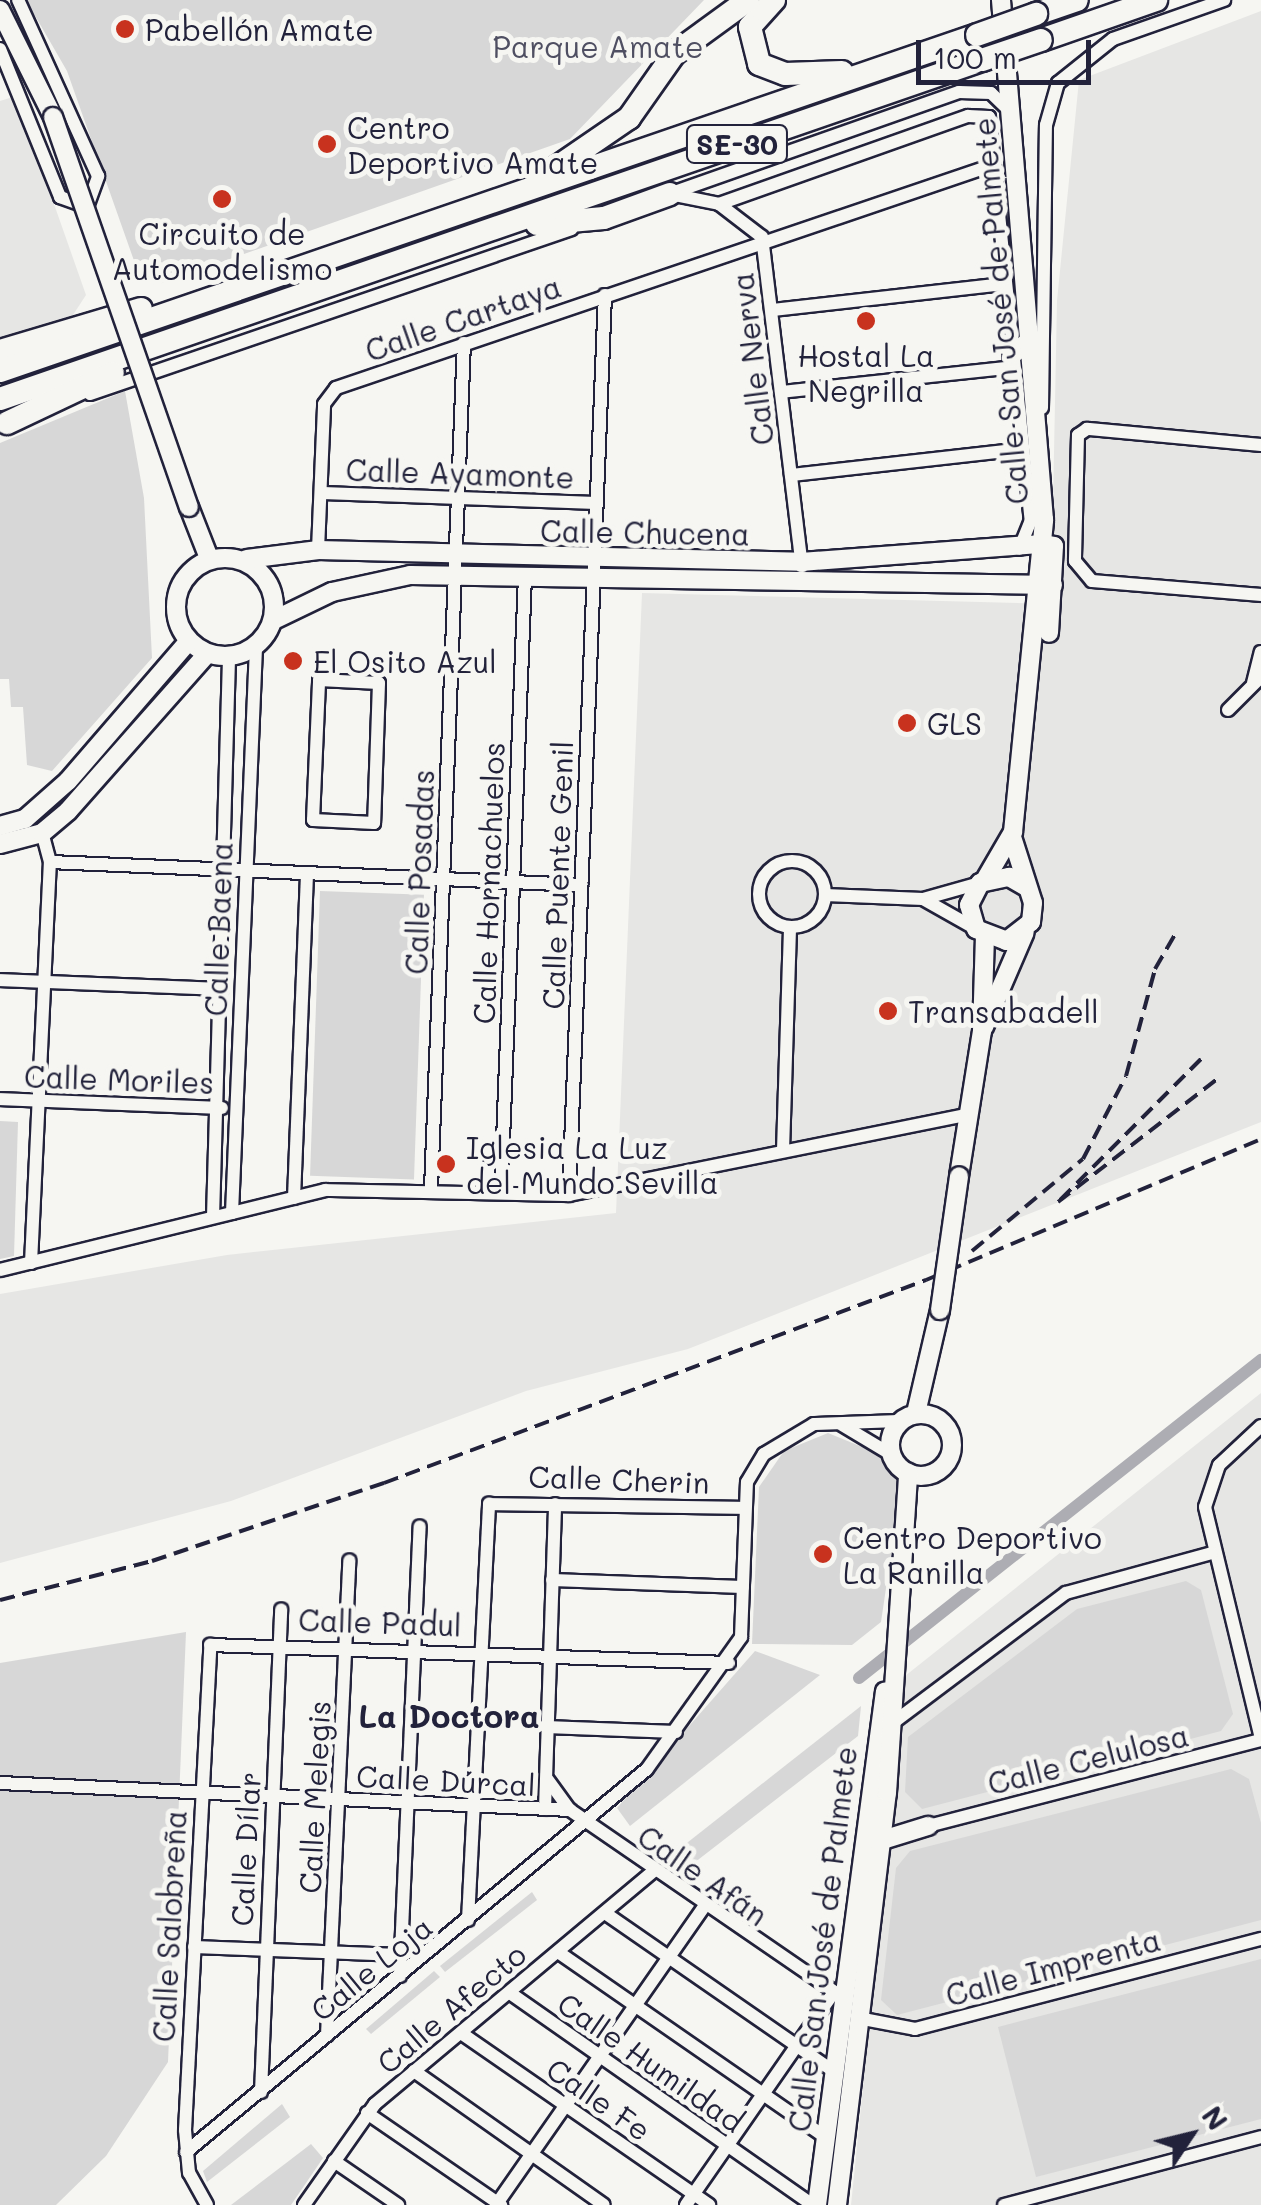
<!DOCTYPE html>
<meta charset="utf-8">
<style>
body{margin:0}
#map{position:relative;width:1261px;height:2205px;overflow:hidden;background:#f6f6f2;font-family:Mali,sans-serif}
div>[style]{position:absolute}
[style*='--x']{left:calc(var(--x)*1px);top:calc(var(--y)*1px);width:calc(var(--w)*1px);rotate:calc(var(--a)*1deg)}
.built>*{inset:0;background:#e6e6e4}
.green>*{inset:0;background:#d7d7d7;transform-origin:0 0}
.canal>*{height:12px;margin:-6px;padding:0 6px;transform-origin:6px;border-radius:6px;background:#adadb3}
.roads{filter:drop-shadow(2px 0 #22223b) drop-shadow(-2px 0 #22223b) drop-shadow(0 2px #22223b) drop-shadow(0 -2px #22223b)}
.street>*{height:12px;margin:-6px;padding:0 6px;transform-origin:6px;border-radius:6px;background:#f6f6f2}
.street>.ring{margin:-6px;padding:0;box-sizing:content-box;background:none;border:12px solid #f6f6f2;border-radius:50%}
.secondary>*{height:18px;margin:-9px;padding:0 9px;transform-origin:9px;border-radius:9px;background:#f6f6f2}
.secondary>.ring{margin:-9px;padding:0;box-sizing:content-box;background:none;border:18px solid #f6f6f2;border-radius:50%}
.highway>*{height:22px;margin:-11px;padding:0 11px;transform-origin:11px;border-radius:11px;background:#f6f6f2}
.rail>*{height:4px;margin-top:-2px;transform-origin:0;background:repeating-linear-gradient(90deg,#22223b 0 15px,transparent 0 23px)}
.bridges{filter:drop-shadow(2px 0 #22223b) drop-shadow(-2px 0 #22223b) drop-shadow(0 2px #22223b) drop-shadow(0 -2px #22223b)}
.secondary-bridge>*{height:18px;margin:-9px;padding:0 9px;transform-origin:9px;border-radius:9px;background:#f6f6f2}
.highway-bridge>*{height:22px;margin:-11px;padding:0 11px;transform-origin:11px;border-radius:11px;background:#f6f6f2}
.dots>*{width:28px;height:28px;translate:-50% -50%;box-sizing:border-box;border:5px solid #f6f6f2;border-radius:50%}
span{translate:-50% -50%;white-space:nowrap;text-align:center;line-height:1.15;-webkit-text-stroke:10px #f6f6f2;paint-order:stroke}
.shield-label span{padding:2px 8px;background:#f6f6f2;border:2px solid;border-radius:8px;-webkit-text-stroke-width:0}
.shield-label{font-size:28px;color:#22223b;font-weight:700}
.poi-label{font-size:30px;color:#22223b}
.left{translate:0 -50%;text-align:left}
.park-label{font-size:30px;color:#4f4f62}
.street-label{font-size:30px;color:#22223b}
.neighbourhood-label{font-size:32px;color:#22223b;font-weight:700}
.north{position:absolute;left:1141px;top:2085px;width:100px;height:100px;-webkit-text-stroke:8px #f6f6f2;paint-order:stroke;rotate:55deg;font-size:28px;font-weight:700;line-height:40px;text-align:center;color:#22223b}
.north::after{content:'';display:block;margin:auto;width:35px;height:45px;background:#22223b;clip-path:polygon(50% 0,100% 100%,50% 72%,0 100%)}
.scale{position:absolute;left:916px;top:40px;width:175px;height:45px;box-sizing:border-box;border:5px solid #22223b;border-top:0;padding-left:12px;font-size:30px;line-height:35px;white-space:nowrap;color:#22223b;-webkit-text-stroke:8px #f6f6f2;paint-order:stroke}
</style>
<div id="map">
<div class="built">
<i style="clip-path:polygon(1261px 11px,1261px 1122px,688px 1349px,526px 1391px,231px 1501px,0 1563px,0 1294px,227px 1255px,616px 1213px,642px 593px,1051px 604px,1057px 301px,1079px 80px)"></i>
<i style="clip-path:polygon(16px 96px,86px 295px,71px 318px,0 341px,0 101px)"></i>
<i style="clip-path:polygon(1261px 1393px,1261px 2205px,851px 2205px,905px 1676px)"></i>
</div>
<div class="green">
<i style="clip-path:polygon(26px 0,704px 0,570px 139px,159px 284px,138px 272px,67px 71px)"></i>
<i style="clip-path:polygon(125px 391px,144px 498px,152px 658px,52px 771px,27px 765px,23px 707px,11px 707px,9px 679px,0 679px,0 443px)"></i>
<i style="left:320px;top:891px;width:104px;height:285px;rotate:2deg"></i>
<i style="clip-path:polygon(0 1121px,18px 1122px,14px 1256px,0 1259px)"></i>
<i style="clip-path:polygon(828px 1433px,877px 1453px,901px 1487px,881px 1622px,852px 1645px,752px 1644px,759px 1487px,784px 1451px)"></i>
<i style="clip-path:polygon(1186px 1581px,1201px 1590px,1233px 1714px,1221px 1731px,922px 1809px,905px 1792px,908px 1737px,1077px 1609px)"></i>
<i style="clip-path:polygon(186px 1632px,168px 2062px,106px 2156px,56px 2205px,0 2205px,0 1663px)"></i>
<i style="clip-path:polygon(755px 1651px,820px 1675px,630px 1826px,617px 1808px)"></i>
<i style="clip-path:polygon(861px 1706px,858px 1736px,681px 1873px,664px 1861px)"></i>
<i style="clip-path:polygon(1231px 1769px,1249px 1779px,1261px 1823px,1261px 1920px,897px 2015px,881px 2000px,896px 1868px,910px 1851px)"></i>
<i style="clip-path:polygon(532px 1892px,537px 1900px,445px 1972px,440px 1966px)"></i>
<i style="clip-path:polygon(1261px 1959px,1261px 2119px,1036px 2177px,998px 2027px)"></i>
<i style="clip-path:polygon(434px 1971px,440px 1977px,371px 2034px,366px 2029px)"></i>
<i style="clip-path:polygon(282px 2104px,290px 2117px,207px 2182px,203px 2171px)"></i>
<i style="clip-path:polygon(311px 2144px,323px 2158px,291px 2205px,231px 2205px)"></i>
</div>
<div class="canal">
<i style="--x:859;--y:1678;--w:513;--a:-38.35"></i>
</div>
<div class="roads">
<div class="street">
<i style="--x:0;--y:49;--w:160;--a:67.9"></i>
<i style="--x:60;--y:197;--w:29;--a:20"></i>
<i style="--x:87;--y:207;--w:33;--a:-70"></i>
<i style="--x:98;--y:176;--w:193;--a:-114.4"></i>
<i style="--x:672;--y:193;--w:304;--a:-19.4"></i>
<i style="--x:959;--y:92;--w:32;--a:2"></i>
<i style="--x:991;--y:93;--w:28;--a:44"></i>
<i style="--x:670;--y:194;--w:50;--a:11.5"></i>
<i style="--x:719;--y:204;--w:54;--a:37.5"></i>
<i style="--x:762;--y:237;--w:332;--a:83.1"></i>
<i style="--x:719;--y:204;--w:264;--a:-19.5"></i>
<i style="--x:968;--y:116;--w:21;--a:3"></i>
<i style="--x:989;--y:117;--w:405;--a:84.1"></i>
<i style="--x:1031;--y:520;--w:31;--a:112"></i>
<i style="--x:772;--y:310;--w:234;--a:-6.4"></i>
<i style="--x:781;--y:392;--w:234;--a:-6.1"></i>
<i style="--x:90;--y:394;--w:509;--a:-18.9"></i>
<i style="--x:1042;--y:408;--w:283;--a:-89.2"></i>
<i style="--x:1046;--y:125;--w:44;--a:-74.1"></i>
<i style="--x:1058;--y:83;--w:70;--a:-38.7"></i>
<i style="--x:1113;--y:39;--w:118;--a:-19.4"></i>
<i style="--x:1261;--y:445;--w:175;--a:-174.7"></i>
<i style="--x:1087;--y:429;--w:11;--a:146"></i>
<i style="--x:1078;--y:435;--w:126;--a:91.4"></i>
<i style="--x:1075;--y:561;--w:26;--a:50"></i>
<i style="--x:1092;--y:581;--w:170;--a:4.7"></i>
<i style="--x:791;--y:475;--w:232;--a:-6.4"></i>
<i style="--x:322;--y:493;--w:275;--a:2.1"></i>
<i style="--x:318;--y:550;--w:146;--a:-87.6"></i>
<i style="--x:324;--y:404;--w:20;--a:-53"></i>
<i style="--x:336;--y:388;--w:694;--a:-18.75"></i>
<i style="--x:319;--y:680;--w:60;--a:2.9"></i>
<i style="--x:379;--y:683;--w:140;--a:92"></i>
<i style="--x:374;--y:823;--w:61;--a:-177.2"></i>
<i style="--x:313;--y:820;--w:140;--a:-87.5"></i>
<i style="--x:1253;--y:683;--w:32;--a:-76"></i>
<i style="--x:1228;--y:710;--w:47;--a:-45"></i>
<i class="ring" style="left:759px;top:861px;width:54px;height:54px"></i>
<i style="--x:50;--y:862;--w:532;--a:2.48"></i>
<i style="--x:825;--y:895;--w:98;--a:2.3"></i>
<i style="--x:923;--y:899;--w:59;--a:-15.7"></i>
<i style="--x:923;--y:899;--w:61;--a:29.5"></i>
<i style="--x:0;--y:980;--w:222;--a:2.3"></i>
<i style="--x:0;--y:1099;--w:222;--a:2.3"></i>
<i style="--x:783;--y:1151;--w:224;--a:-88.2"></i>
<i style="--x:431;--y:1189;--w:847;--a:-87.77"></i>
<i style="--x:501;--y:1192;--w:616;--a:-87.77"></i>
<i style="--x:569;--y:1195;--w:901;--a:-87.71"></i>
<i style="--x:294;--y:1198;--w:324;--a:-87.7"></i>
<i style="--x:232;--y:1213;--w:567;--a:-87.57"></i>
<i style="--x:213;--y:1217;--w:560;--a:-88.36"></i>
<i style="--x:31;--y:1263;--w:401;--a:-87.3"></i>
<i style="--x:50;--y:862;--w:30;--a:-105"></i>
<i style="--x:0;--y:1270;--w:335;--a:-13.8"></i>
<i style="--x:325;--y:1190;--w:244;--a:1.2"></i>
<i style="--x:569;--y:1195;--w:408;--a:-11.4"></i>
<i style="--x:842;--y:1425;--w:58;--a:31"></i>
<i style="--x:1261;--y:1426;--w:57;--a:137.1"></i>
<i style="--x:1219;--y:1465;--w:44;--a:108.4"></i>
<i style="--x:1205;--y:1507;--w:238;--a:76.4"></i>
<i style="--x:552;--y:1580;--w:191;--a:2.1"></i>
<i style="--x:890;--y:1725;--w:220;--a:-36.9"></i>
<i style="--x:1066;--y:1593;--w:151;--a:-15.3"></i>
<i style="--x:546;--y:1727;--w:130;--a:2.2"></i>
<i style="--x:548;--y:1780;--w:37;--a:54"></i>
<i style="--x:570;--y:1810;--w:330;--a:34.5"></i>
<i style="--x:0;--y:1783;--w:571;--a:2.71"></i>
<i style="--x:545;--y:1809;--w:305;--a:-88.1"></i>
<i style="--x:928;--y:1826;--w:344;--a:-14.5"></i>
<i style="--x:605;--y:1913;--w:276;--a:34.7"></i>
<i style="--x:468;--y:1920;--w:417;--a:-87.1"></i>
<i style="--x:489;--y:1504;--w:256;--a:0.9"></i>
<i style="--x:194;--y:1947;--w:206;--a:2.2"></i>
<i style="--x:558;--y:1952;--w:325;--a:34.7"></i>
<i style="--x:400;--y:1976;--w:450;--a:-87.5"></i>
<i style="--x:510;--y:1993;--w:370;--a:35"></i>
<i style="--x:858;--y:2018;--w:58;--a:10.9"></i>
<i style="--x:915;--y:2029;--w:358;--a:-14.6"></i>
<i style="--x:461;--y:2033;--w:302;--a:34.7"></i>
<i style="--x:327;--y:2035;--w:475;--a:-87.3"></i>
<i style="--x:414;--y:2071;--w:232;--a:35.2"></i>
<i style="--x:261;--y:2092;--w:483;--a:-87.6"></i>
<i style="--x:367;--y:2113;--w:163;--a:34.5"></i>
<i style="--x:186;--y:2152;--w:599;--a:-39.72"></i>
<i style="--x:647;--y:1769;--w:162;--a:-54.5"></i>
<i style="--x:741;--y:1637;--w:155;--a:-87.8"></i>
<i style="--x:747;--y:1482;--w:33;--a:-59"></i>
<i style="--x:764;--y:1454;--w:58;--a:-31"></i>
<i style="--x:814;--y:1424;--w:86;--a:-2"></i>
<i style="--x:334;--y:2161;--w:78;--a:34.5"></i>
<i style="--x:207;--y:2205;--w:37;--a:-119"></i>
<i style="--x:189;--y:2173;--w:43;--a:-95.3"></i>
<i style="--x:185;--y:2130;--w:486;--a:-87"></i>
<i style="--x:210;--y:1645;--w:519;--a:1.99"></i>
<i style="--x:304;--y:2205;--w:123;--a:-54.9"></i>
<i style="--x:375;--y:2104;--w:363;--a:-39.9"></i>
<i style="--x:496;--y:2205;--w:363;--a:-55.1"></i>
<i style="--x:686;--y:2205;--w:256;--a:-55.2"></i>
<i style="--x:1004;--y:2205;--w:266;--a:-14.8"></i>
</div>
<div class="secondary">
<i style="--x:0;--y:10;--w:119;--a:63.6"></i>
<i style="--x:1012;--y:355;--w:26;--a:-40"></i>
<i style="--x:189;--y:507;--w:55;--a:68.6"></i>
<i style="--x:1042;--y:544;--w:12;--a:9"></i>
<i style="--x:1054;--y:546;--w:87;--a:93.3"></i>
<i class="ring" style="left:176px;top:558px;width:80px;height:80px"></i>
<i style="--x:247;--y:559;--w:72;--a:-7.2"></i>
<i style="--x:318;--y:550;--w:483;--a:1.4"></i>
<i style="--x:801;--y:562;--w:242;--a:-4.3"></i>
<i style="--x:274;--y:620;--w:64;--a:-25.8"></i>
<i style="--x:332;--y:592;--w:80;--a:-12.3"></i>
<i style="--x:410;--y:575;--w:643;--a:0.89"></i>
<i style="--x:0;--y:826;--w:26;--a:-16"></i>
<i style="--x:25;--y:819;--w:57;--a:-41.5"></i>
<i style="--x:68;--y:781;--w:184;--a:-49.2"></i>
<i style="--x:1012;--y:837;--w:69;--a:72.3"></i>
<i style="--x:1033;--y:903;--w:19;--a:96"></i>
<i style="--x:1031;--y:922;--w:31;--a:142"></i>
<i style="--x:1007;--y:941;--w:33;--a:-159"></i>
<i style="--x:976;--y:929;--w:25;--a:-106"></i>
<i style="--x:969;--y:905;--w:25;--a:-63"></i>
<i style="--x:980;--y:883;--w:30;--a:-12"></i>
<i style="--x:1009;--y:877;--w:20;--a:30"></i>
<i style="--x:0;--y:844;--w:43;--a:-14.7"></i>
<i style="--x:42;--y:833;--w:34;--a:-40"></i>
<i style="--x:68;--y:811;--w:210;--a:-48.5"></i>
<i style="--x:985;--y:880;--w:56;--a:-59.7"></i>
<i style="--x:1013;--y:832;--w:314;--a:-84.3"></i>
<i style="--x:1044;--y:520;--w:522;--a:-94.73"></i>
<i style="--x:984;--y:1027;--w:103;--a:-66.7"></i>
<i style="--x:959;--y:1176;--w:147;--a:-81"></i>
<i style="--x:982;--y:1031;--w:94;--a:-88.2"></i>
<i style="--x:916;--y:1413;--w:106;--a:-76.9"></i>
<i class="ring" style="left:890px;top:1414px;width:44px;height:44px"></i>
<i style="--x:873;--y:1843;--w:58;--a:-17.2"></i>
<i style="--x:817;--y:2205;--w:518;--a:-82.46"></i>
<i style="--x:837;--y:2205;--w:415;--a:-83.1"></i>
<i style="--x:887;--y:1793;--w:321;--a:-86.2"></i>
</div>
<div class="highway">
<i style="--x:774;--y:0;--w:36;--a:132"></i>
<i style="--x:750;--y:27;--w:38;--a:76"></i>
<i style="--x:759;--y:64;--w:28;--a:21"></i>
<i style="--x:785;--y:74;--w:57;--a:-2"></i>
<i style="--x:1036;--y:14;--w:43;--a:-18.9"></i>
<i style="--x:1041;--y:40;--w:122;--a:-19.2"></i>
<i style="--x:550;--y:172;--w:96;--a:-34.4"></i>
<i style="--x:629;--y:118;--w:78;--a:-54.9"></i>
<i style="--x:674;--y:54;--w:92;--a:-36.1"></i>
<i style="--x:537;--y:224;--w:67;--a:-5.1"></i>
<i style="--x:604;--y:218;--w:70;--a:-20"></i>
<i style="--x:0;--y:351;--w:147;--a:-16.6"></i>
<i style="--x:0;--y:371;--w:1033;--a:-18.98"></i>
<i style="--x:0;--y:399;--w:1039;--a:-19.05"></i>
<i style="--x:7;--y:423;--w:117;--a:-25.3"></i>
</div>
</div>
<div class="rail">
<i style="--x:1201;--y:1059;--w:202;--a:135"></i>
<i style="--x:1058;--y:1202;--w:201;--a:-37.7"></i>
<i style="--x:972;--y:1251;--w:144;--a:-39.7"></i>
<i style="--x:1083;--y:1159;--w:93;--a:-62.6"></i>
<i style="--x:1126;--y:1076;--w:111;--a:-74.8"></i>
<i style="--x:1155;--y:969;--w:39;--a:-60"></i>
<i style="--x:0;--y:1600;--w:157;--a:-14.4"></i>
<i style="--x:152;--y:1561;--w:245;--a:-18.6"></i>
<i style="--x:384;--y:1483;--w:579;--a:-20.53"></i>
<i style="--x:926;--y:1280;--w:363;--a:-22.8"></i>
</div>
<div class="bridges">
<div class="secondary-bridge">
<i style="--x:53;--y:117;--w:413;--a:70.8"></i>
<i style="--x:940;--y:1310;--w:135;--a:-81.9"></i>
</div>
<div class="highway-bridge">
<i style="--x:977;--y:35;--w:63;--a:-19.6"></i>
<i style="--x:982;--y:60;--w:62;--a:-18.7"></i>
</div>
</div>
<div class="dots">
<i style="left:125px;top:29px;background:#c8321e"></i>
<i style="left:327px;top:144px;background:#c8321e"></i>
<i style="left:222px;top:199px;background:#c8321e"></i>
<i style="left:866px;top:321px;background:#c8321e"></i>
<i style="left:293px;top:661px;background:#c8321e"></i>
<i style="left:907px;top:723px;background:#c8321e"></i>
<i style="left:888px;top:1011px;background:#c8321e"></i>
<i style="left:446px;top:1164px;background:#c8321e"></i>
<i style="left:823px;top:1554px;background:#c8321e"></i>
</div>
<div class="shield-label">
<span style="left:737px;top:144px">SE-30</span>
</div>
<div class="poi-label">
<span class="left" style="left:145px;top:29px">Pabellón Amate</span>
<span class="left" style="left:347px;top:144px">Centro<br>Deportivo Amate</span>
<span style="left:222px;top:250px">Circuito de<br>Automodelismo</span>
<span style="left:866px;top:372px">Hostal La<br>Negrilla</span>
<span class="left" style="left:313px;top:661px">El Osito Azul</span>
<span class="left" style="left:927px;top:723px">GLS</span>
<span class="left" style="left:908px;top:1011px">Transabadell</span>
<span class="left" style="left:466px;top:1164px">Iglesia La Luz<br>del Mundo Sevilla</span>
<span class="left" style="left:843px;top:1554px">Centro Deportivo<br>La Ranilla</span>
</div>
<div class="park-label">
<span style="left:598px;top:46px">Parque Amate</span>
</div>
<div class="street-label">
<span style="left:1000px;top:311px;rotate:-95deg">Calle San José de Palmete</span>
<span style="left:463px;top:318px;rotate:-19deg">Calle Cartaya</span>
<span style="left:752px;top:359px;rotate:-97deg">Calle Nerva</span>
<span style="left:460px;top:473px;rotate:2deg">Calle Ayamonte</span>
<span style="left:645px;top:532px;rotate:1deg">Calle Chucena</span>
<span style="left:419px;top:872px;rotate:-88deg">Calle Posadas</span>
<span style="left:557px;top:875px;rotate:-88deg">Calle Puente Genil</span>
<span style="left:488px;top:883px;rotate:-88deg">Calle Hornachuelos</span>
<span style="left:218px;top:929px;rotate:-88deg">Calle Baena</span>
<span style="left:119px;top:1079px;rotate:2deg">Calle Moriles</span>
<span style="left:619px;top:1479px;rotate:2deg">Calle Cherin</span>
<span style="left:380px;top:1622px;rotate:2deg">Calle Padul</span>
<span style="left:1088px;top:1759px;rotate:-14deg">Calle Celulosa</span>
<span style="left:446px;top:1780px;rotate:3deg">Calle Dúrcal</span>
<span style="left:314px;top:1797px;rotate:-87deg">Calle Melegis</span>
<span style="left:245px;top:1849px;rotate:-87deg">Calle Dílar</span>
<span style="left:703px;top:1875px;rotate:35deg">Calle Afán</span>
<span style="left:169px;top:1926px;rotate:-87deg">Calle Salobreña</span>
<span style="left:822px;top:1939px;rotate:-83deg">Calle San José de Palmete</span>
<span style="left:1053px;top:1967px;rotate:-15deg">Calle Imprenta</span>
<span style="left:371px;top:1968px;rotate:-39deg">Calle Loja</span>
<span style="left:451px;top:2008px;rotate:-40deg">Calle Afecto</span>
<span style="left:651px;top:2062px;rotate:35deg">Calle Humildad</span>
<span style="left:599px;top:2099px;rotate:35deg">Calle Fe</span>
</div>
<div class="neighbourhood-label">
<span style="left:449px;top:1715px">La Doctora</span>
</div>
<div class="north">N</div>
<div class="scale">100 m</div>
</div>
